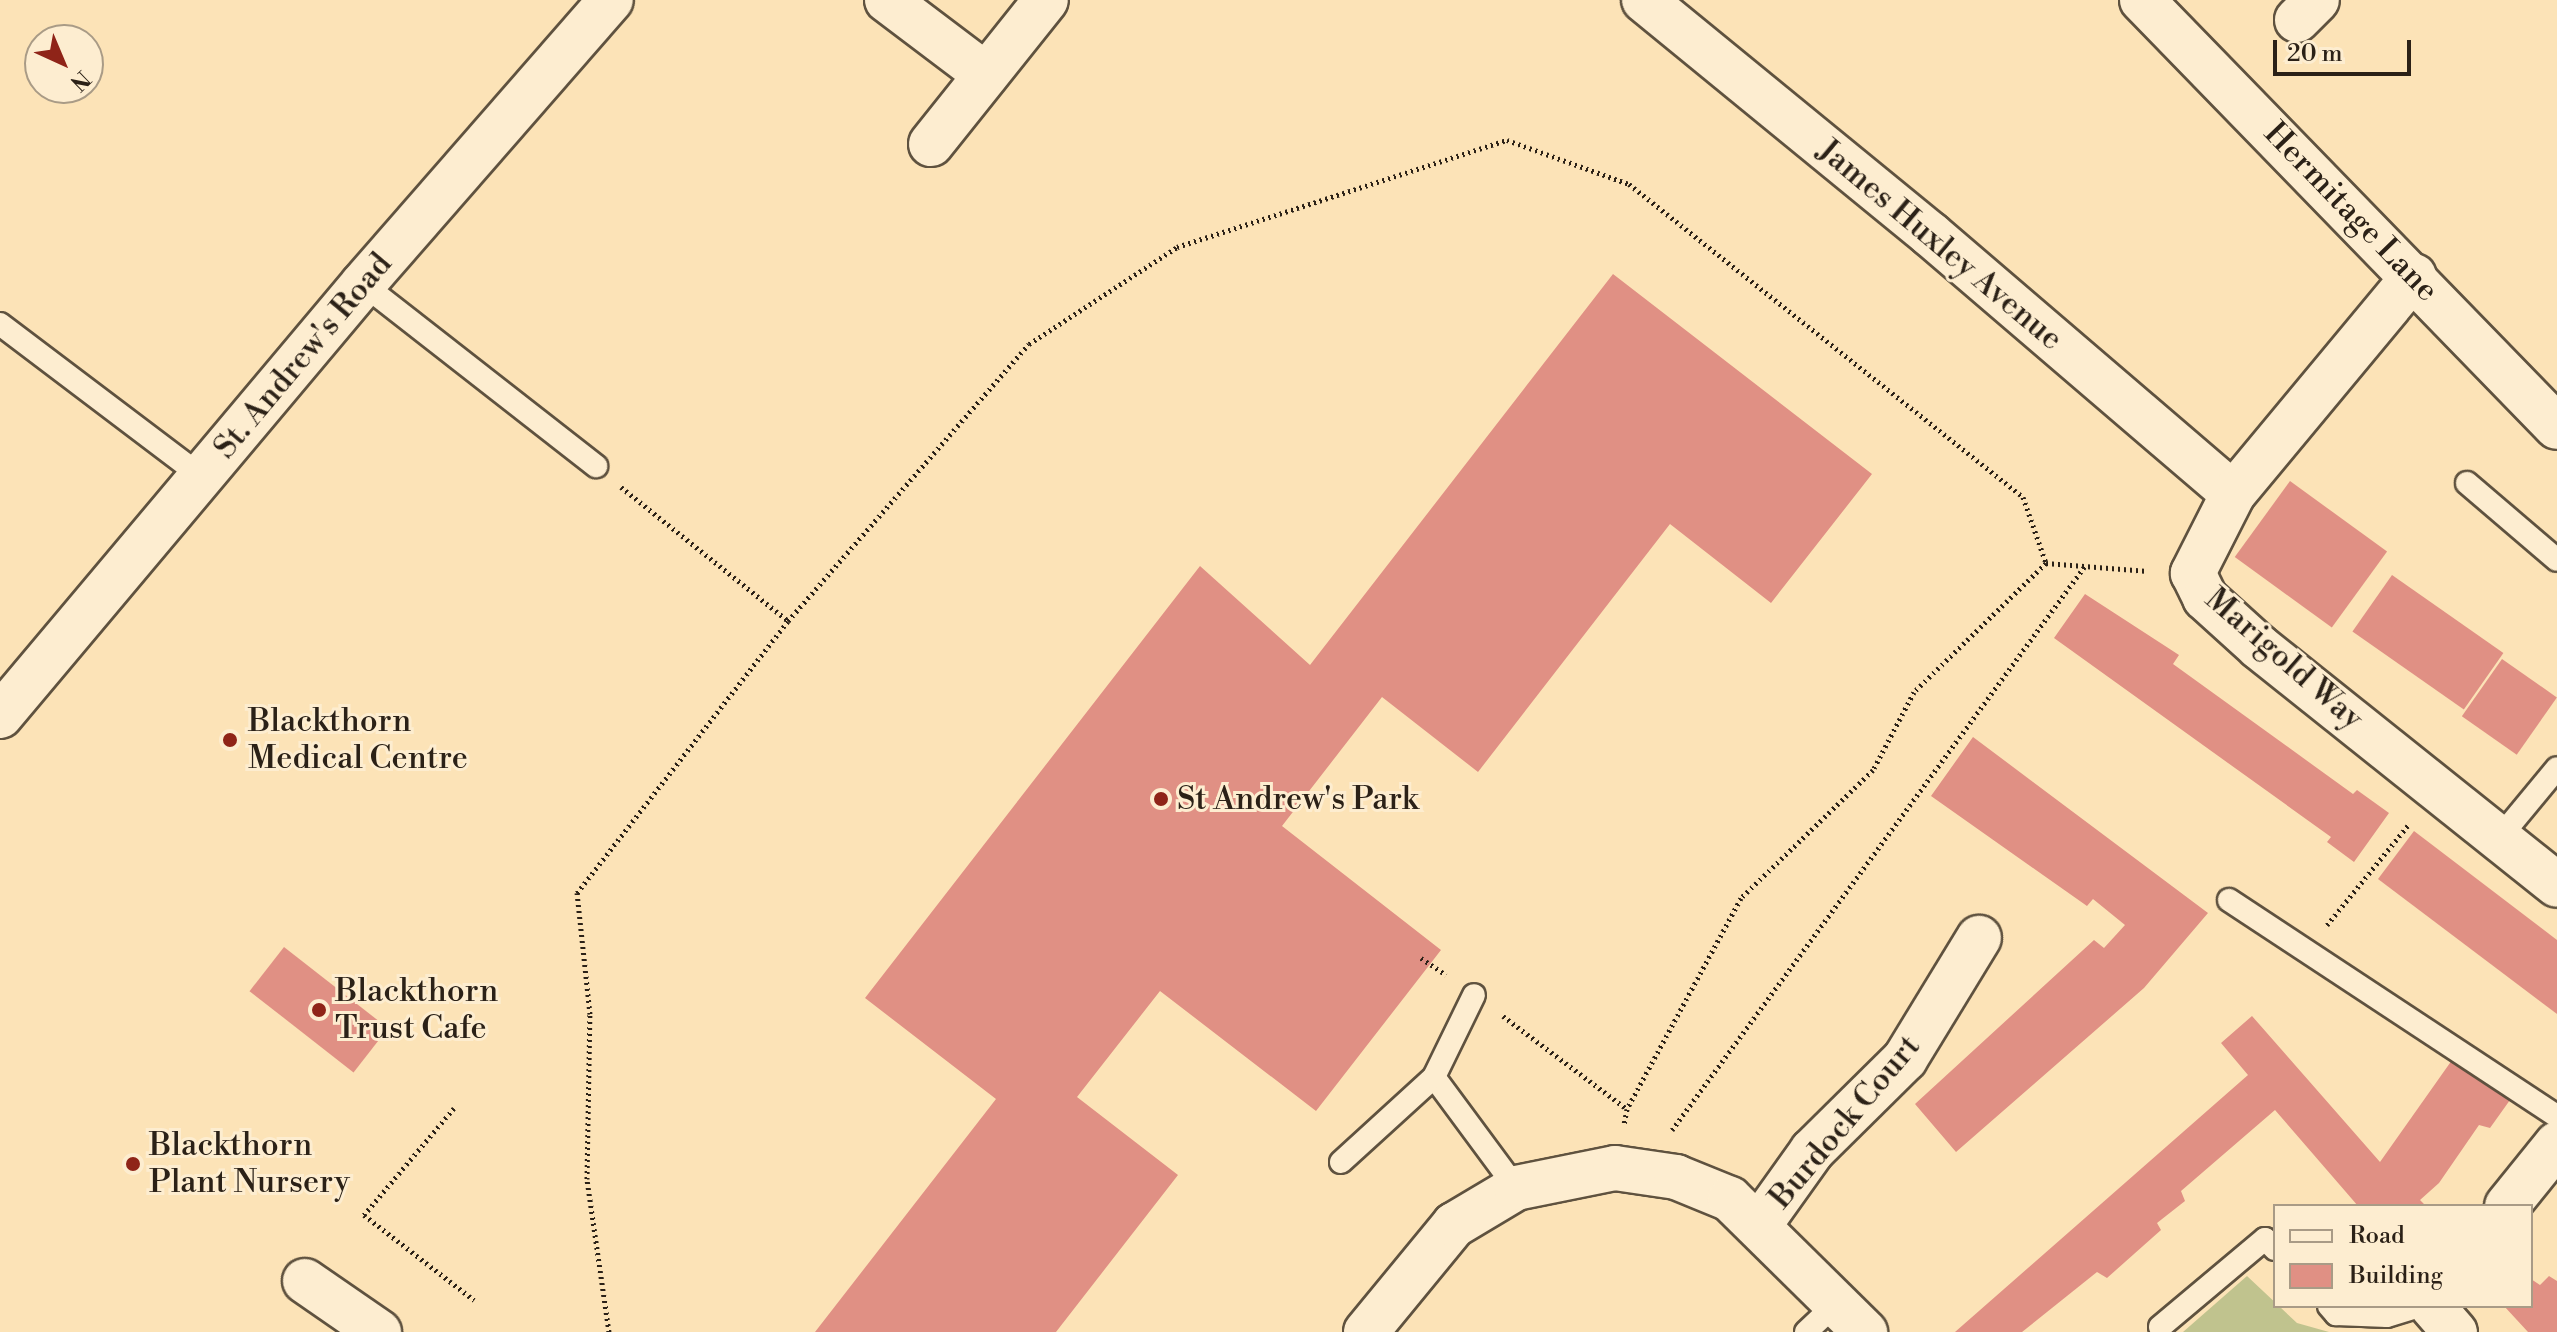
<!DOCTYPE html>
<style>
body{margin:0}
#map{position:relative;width:2557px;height:1332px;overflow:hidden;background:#fce3b7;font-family:"Libre Bodoni",serif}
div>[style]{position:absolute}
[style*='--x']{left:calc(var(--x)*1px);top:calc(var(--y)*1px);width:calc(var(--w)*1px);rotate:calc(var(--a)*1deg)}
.green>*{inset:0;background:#c0c38e}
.building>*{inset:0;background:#e09084;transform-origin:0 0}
.path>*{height:5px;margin-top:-2.5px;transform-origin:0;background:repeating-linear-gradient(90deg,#2b2117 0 2px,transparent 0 6px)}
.roads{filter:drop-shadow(2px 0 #5f523f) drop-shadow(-2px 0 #5f523f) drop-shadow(0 2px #5f523f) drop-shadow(0 -2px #5f523f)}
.lane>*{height:22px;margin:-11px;padding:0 11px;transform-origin:11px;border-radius:11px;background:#fdedd0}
.street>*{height:44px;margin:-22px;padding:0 22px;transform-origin:22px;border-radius:22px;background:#fdedd0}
.secondary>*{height:44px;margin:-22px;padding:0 22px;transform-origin:22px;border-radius:22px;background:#fdedd0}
.dots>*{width:22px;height:22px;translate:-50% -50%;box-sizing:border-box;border:4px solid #fdedd0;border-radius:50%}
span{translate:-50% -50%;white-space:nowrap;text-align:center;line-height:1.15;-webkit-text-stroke:6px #fdedd0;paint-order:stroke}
.street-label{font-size:32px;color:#2b2117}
.poi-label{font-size:32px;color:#2b2117}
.left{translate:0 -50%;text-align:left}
.legend{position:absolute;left:2273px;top:1204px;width:260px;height:104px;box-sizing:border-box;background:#fdedd0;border:2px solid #a99b86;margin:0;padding:10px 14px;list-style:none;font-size:24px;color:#2b2117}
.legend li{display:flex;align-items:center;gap:16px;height:40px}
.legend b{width:40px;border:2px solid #a99b86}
.north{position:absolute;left:24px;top:24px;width:80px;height:80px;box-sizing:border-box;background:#fdedd0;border:2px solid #a99b86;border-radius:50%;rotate:136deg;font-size:22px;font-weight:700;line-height:32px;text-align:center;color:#2b2117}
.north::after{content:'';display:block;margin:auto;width:28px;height:36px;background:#8f2418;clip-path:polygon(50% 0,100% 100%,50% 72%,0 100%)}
.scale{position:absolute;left:2273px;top:40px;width:138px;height:36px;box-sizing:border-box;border:4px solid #2b2117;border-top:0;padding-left:10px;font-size:24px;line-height:28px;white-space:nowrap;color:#2b2117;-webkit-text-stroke:6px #fdedd0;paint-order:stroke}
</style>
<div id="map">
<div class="green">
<i style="clip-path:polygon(2247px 1276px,2297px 1323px,2329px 1332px,2183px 1332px)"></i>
</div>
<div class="building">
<i style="clip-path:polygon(1613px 274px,1872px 474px,1771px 603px,1670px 524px,1478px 772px,1382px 697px,1282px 826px,1441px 950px,1316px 1111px,1160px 991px,1077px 1097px,1178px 1175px,1056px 1332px,815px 1332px,996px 1099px,865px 998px,1200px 566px,1310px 665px)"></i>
<i style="left:2290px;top:481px;width:120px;height:94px;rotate:36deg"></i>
<i style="left:2392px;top:575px;width:136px;height:69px;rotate:35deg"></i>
<i style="clip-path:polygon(2085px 594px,2179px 655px,2173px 664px,2353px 794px,2357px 790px,2389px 813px,2354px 862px,2327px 842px,2331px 837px,2054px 638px)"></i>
<i style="left:2502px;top:659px;width:67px;height:70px;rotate:35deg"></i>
<i style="clip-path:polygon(1973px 737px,2208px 913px,2144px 988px,1956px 1152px,1915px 1104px,2094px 940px,2104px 948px,2125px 925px,2093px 899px,2087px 906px,1931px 796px)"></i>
<i style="clip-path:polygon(2414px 831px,2557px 940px,2557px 1014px,2378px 879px)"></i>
<i style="left:284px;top:947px;width:132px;height:56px;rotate:38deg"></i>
<i style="clip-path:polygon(2252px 1016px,2380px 1162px,2457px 1053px,2515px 1093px,2490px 1128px,2479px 1125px,2439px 1183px,2420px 1200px,2426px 1206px,2358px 1206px,2275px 1110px,2181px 1191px,2185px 1201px,2157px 1223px,2161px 1230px,2107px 1278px,2097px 1272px,2022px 1332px,1955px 1332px,2248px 1075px,2221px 1043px)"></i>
<i style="clip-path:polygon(2549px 1276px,2557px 1281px,2557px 1332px,2528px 1332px,2504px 1306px,2531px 1306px,2531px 1279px,2540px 1285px)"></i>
</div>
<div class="path">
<i style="--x:621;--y:487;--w:214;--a:38.7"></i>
<i style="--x:2046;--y:563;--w:102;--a:4.5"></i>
<i style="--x:2327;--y:925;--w:130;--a:-50.9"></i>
<i style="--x:1421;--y:958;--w:30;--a:34"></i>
<i style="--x:1503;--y:1016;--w:155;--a:36.9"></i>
<i style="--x:454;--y:1108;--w:140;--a:130.1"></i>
<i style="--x:364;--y:1215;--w:139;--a:37.7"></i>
<i style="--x:1672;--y:1130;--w:699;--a:-53.79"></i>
<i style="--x:609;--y:1332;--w:155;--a:-98.2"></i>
<i style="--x:587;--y:1179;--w:165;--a:-89"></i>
<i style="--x:590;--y:1014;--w:122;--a:-96.1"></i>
<i style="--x:577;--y:893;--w:344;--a:-52.2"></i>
<i style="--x:788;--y:621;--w:367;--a:-49"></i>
<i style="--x:1029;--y:344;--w:177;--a:-33.2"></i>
<i style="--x:1177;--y:247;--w:347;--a:-18"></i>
<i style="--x:1507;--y:140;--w:130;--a:19.8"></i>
<i style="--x:1629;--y:184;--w:503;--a:38.46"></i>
<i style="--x:2023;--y:497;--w:70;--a:70.8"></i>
<i style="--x:2046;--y:563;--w:185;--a:135.7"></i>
<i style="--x:1914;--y:692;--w:88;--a:117.7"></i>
<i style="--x:1873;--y:770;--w:184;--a:135.9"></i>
<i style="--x:1741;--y:898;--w:240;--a:118.4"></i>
<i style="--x:1627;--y:1109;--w:15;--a:101"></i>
</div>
<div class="roads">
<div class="lane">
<i style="--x:363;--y:284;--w:296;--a:38"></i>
<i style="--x:0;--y:324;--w:253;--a:37.1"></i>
<i style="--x:2467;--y:483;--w:118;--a:40.5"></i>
<i style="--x:2500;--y:837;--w:89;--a:-50.4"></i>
<i style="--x:2229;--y:900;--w:393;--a:33.4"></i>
<i style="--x:1434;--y:1077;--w:138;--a:53.5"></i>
<i style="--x:1341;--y:1162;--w:126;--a:-42.4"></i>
<i style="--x:1434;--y:1077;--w:91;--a:-64"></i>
<i style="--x:2329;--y:1306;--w:11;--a:49"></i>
<i style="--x:2336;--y:1314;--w:51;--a:2.2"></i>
<i style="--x:2387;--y:1316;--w:34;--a:-17"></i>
<i style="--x:2160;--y:1327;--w:137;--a:-40"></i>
<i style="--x:2265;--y:1239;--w:14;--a:45"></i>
<i style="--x:1806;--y:1332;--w:44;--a:-43.2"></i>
</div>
<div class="street">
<i style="--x:887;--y:0;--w:124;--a:37.1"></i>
<i style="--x:1644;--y:0;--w:370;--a:39.3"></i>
<i style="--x:1930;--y:234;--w:399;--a:40.6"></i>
<i style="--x:2297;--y:20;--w:28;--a:-45"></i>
<i style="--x:931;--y:144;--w:184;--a:-51.4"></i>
<i style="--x:2414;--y:276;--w:283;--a:129.7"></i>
<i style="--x:2233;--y:494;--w:89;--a:116.9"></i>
<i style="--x:2193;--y:573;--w:28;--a:64"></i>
<i style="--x:2205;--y:598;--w:73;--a:42.2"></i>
<i style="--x:2259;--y:647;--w:381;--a:38.6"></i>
<i style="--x:0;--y:716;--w:564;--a:-49.96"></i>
<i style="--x:363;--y:284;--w:377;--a:-48.9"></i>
<i style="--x:2507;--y:1206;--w:80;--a:-51.1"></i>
<i style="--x:1760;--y:1224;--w:90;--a:-54.5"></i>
<i style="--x:1812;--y:1151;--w:131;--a:-44.7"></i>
<i style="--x:1905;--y:1059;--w:142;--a:-58.6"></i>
<i style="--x:305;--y:1281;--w:90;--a:34.6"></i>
<i style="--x:2432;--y:1306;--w:35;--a:49"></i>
<i style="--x:1366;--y:1332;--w:139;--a:-50.6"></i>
<i style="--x:1454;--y:1225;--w:72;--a:-30.8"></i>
<i style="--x:1516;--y:1188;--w:101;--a:-11.4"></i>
<i style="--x:1615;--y:1168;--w:62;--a:8.4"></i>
<i style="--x:1676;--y:1177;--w:58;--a:22.2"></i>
<i style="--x:1730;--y:1199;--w:190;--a:44.6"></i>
</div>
<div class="secondary">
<i style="--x:2142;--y:0;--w:595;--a:45.82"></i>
</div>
</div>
<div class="dots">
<i style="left:230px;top:740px;background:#8f2418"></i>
<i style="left:1161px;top:799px;background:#8f2418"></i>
<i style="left:319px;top:1010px;background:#8f2418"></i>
<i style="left:133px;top:1164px;background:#8f2418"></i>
</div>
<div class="street-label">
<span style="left:2351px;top:212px;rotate:46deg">Hermitage Lane</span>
<span style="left:1940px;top:245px;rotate:40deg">James Huxley Avenue</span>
<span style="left:303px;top:356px;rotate:-50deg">St. Andrew's Road</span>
<span style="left:2284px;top:659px;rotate:41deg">Marigold Way</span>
<span style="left:1845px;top:1122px;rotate:-50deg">Burdock Court</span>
</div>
<div class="poi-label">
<span class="left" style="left:248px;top:740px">Blackthorn<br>Medical Centre</span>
<span class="left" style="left:1177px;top:799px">St Andrew's Park</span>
<span class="left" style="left:335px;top:1010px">Blackthorn<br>Trust Cafe</span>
<span class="left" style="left:149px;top:1164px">Blackthorn<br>Plant Nursery</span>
</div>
<ul class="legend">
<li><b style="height:10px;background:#fdedd0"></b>Road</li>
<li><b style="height:22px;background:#e09084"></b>Building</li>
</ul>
<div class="north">N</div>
<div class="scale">20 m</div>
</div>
